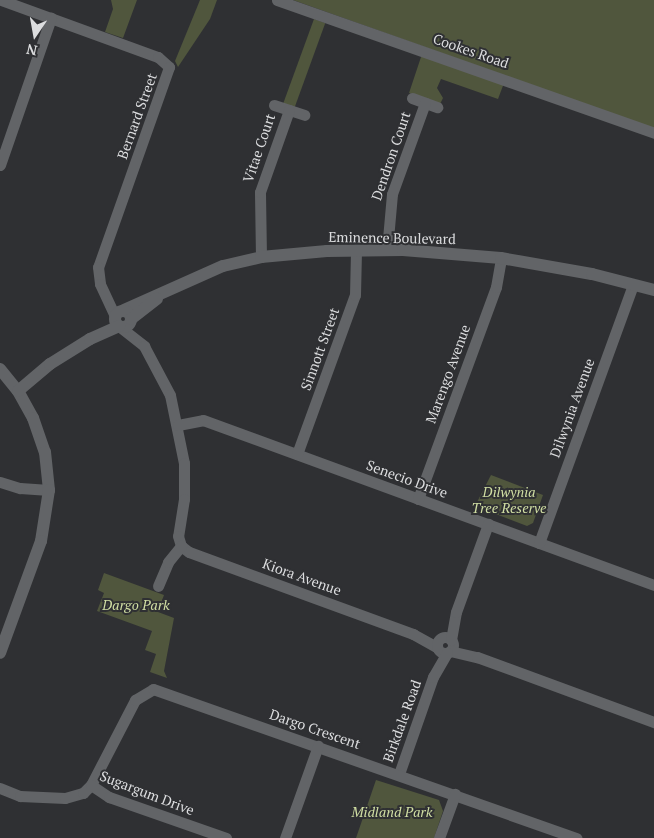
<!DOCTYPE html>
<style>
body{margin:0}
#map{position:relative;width:654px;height:838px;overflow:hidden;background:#2f3033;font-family:"PT Serif",serif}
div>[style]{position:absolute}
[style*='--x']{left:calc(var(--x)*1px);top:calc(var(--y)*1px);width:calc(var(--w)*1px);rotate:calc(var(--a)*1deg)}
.green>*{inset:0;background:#50563d;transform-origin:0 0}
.minor>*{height:11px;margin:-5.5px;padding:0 5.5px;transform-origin:5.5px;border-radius:5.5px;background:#626467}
.minor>.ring{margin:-5.5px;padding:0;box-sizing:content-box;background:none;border:11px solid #626467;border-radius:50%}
.tertiary>*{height:12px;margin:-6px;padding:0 6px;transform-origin:6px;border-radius:6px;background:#626467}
.tertiary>.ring{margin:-6px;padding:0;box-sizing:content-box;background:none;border:12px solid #626467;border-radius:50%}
span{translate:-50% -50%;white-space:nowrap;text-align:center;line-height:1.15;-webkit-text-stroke:4px #2f3033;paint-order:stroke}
.street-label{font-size:14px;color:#dcdddf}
.park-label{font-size:14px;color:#d0dea3;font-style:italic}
.north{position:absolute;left:10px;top:10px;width:50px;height:50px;-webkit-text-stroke:4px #2f3033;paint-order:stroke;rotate:192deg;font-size:14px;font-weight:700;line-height:20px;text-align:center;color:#dcdddf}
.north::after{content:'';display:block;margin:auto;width:18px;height:22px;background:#dcdddf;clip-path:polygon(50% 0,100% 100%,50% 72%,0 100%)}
</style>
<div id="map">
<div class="green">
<i style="clip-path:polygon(111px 0,137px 0,123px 38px,105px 32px,113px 9px)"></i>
<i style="clip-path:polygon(200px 0,217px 0,210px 19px,178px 67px,175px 61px)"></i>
<i style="clip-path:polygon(293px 0,654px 0,654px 129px)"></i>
<i style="left:314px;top:19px;width:12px;height:90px;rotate:20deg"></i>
<i style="clip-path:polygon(422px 54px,504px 83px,498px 99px,441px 79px,437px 88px,443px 98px,440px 104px,409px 93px)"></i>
<i style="clip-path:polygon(491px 475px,543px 495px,533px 523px,527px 526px,475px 506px)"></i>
<i style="clip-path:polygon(104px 573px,164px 595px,158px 612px,174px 618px,164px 671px,167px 678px,150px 672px,156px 654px,145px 650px,152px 631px,97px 611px,104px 593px,98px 590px)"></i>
<i style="clip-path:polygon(376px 780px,439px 800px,443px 811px,434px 838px,356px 838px)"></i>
</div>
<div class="minor">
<i style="--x:1;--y:0;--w:167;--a:20"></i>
<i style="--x:158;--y:57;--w:15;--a:42"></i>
<i style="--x:169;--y:67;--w:212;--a:109.5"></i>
<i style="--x:98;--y:267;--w:17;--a:83"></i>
<i style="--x:100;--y:284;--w:35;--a:65"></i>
<i style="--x:277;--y:0;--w:400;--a:19.4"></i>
<i style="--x:412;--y:98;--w:27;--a:20"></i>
<i style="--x:274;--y:105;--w:32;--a:18"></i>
<i style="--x:0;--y:165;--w:156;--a:-70.9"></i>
<i style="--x:387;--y:250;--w:56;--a:-84.9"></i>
<i style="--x:392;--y:194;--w:97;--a:-70.1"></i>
<i style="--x:261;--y:257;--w:65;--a:-90.9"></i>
<i style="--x:260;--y:192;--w:87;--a:-70.5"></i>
<i style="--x:120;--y:327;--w:31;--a:38"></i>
<i style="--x:144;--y:346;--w:55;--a:62"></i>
<i style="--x:170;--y:395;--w:69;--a:78.4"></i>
<i style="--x:184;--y:463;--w:36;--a:90"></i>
<i style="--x:184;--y:499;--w:37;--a:99"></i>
<i style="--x:178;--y:536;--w:10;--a:73"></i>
<i style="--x:181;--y:546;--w:10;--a:37"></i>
<i style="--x:189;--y:552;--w:239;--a:20.1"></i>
<i style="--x:413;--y:634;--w:26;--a:29"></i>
<i style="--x:178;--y:425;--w:25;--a:-11"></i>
<i style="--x:203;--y:420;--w:480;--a:20.1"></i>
<i style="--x:297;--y:454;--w:169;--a:-70"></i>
<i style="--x:355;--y:295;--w:45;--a:-88.7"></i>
<i style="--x:0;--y:482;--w:21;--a:17"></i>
<i style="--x:20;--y:488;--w:29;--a:4"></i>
<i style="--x:418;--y:499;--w:226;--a:-69.8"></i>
<i style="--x:496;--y:287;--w:29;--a:-80"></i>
<i style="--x:539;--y:543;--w:275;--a:-70"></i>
<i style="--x:158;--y:586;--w:26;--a:-67"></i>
<i style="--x:168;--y:562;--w:21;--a:-51"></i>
<i class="ring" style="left:437px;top:637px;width:5px;height:5px"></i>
<i style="--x:451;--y:640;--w:28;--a:-80"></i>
<i style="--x:456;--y:612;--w:94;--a:-70"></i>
<i style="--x:450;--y:651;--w:28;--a:13"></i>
<i style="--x:477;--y:657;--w:189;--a:20.2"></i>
<i style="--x:399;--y:774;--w:103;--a:-70.7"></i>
<i style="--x:433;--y:677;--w:28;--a:-60"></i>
<i style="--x:91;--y:785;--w:96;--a:-62.6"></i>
<i style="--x:135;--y:700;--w:21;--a:-31"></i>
<i style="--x:153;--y:689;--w:449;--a:19.4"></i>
<i style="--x:0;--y:788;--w:22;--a:22"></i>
<i style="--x:20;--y:796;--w:45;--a:2.5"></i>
<i style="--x:65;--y:798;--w:19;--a:-16"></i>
<i style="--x:83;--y:793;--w:11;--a:-45"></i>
<i style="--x:91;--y:785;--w:22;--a:34"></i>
<i style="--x:109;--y:797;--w:124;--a:19.3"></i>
<i style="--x:285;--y:838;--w:98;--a:-70.3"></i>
<i style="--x:439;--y:838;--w:47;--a:-70"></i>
</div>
<div class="tertiary">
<i style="--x:124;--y:310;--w:108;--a:-24"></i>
<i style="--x:223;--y:266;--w:39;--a:-13"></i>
<i style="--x:261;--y:257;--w:66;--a:-5.2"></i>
<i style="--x:327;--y:251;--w:76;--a:-0.8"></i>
<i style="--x:403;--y:250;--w:98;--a:4.7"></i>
<i style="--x:501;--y:258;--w:92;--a:10"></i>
<i style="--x:592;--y:274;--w:64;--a:14.5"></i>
<i class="ring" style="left:115px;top:311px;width:4px;height:4px"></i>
<i style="--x:131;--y:319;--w:33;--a:-38"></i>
<i style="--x:0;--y:369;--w:28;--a:51"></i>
<i style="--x:18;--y:391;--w:31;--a:61"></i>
<i style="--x:33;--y:418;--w:36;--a:71"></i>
<i style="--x:45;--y:452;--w:38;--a:84"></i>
<i style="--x:49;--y:490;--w:52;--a:98.9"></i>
<i style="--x:41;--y:541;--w:119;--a:110.1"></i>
<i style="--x:18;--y:391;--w:42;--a:-40.2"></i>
<i style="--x:50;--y:364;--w:47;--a:-32"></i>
<i style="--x:90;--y:339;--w:32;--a:-24"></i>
</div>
<div class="street-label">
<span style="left:471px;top:51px;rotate:19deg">Cookes Road</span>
<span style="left:137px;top:116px;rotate:-70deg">Bernard Street</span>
<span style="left:259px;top:148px;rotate:-71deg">Vitae Court</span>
<span style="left:391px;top:156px;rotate:-71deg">Dendron Court</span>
<span style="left:392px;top:238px;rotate:1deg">Eminence Boulevard</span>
<span style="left:320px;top:349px;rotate:-70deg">Sinnott Street</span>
<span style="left:448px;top:374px;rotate:-70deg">Marengo Avenue</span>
<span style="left:572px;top:408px;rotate:-70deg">Dilwynia Avenue</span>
<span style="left:407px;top:479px;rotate:20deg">Senecio Drive</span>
<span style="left:302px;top:577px;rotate:20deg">Kiora Avenue</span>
<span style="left:402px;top:721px;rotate:-70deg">Birkdale Road</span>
<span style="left:315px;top:729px;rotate:19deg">Dargo Crescent</span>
<span style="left:147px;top:793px;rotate:21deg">Sugargum Drive</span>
</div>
<div class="park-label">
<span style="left:509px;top:500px">Dilwynia<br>Tree Reserve</span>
<span style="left:136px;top:605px">Dargo Park</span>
<span style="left:392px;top:812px">Midland Park</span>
</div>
<div class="north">N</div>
</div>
